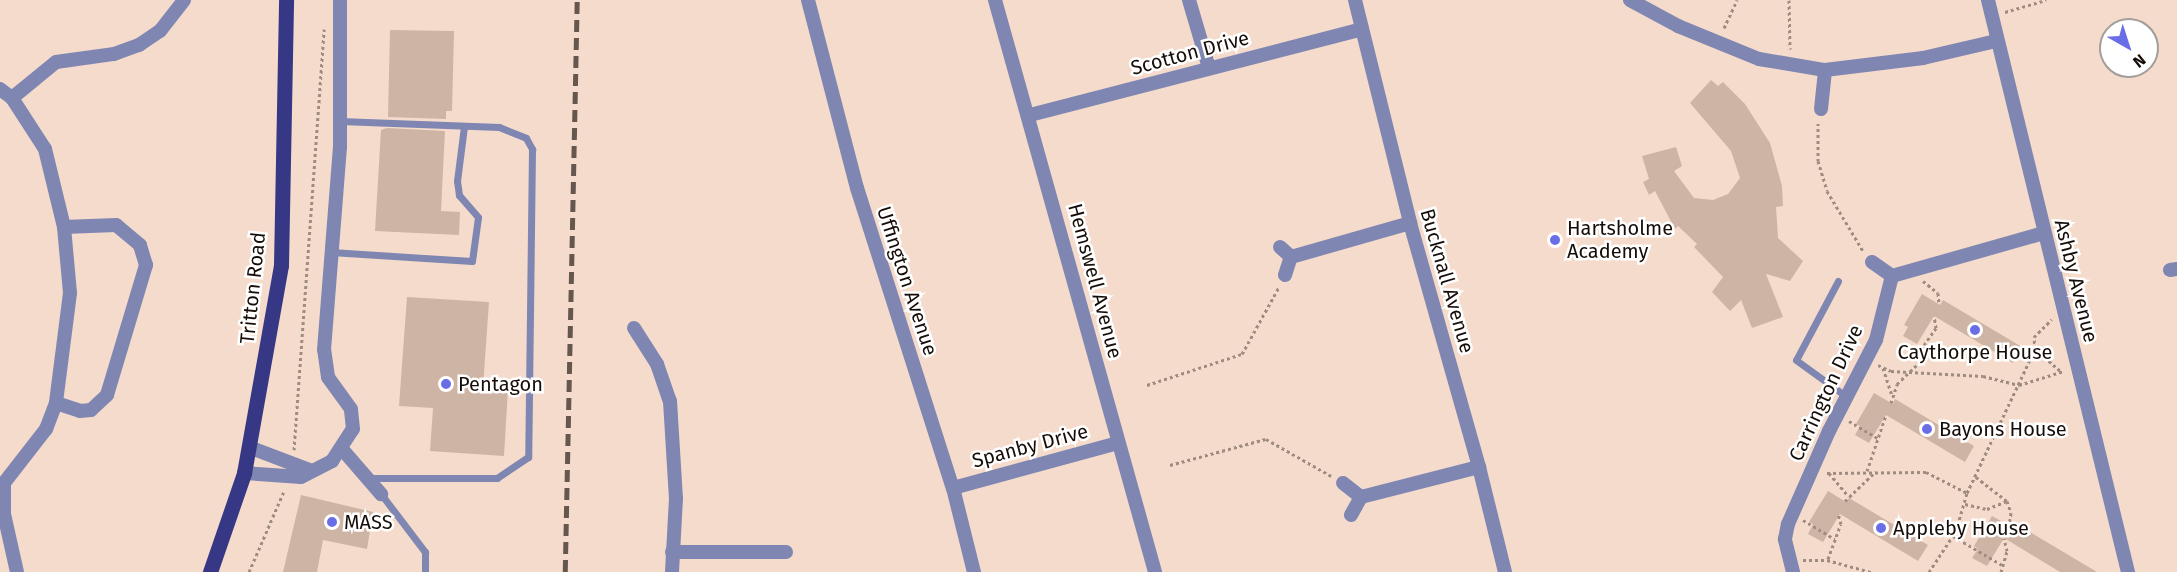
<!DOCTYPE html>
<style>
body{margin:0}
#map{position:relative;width:2177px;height:572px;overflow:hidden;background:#f5dbcb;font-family:"Fira Sans",sans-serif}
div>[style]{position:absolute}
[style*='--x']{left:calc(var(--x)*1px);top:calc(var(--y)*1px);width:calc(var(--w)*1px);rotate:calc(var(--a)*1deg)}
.building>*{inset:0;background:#cdb4a4}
.path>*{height:3px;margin-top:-1.5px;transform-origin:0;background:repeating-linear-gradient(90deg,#9f8c80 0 3px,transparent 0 6px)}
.service>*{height:7px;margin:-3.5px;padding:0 3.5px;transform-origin:3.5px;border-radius:3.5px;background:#7f86b2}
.minor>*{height:14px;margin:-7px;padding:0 7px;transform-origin:7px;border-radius:7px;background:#7f86b2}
.primary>*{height:15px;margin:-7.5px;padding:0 7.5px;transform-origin:7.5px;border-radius:7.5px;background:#363785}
.rail>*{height:4.5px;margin-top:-2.25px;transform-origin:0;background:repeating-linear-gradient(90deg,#65564e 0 12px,transparent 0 18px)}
.dots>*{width:16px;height:16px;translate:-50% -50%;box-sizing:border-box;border:3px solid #fff;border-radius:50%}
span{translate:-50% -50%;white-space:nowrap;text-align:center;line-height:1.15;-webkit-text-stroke:5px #fff;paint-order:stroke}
.street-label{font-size:20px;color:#160d08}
.poi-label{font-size:20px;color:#160d08}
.left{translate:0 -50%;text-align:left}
.north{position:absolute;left:2099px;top:18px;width:60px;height:60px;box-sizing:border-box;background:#fff;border:2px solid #a29e9c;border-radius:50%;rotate:141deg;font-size:16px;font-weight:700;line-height:24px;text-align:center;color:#160d08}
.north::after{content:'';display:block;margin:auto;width:21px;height:27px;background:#696ee7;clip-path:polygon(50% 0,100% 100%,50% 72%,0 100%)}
</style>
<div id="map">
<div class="building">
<i style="clip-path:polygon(390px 30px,454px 31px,452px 111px,446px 111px,446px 119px,388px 117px)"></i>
<i style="clip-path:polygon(1711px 80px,1718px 86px,1723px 82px,1745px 104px,1770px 143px,1782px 186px,1783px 206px,1776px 207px,1778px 238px,1803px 261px,1790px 281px,1766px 274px,1783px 317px,1752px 328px,1741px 300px,1730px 311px,1712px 292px,1723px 277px,1694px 247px,1697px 244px,1678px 226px,1675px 229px,1655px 191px,1649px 195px,1643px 182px,1649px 179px,1642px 156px,1676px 147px,1682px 166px,1674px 171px,1694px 198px,1713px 200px,1728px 194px,1740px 178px,1731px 151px,1690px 103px)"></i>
<i style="clip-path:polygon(387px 128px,445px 131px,441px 211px,460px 212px,459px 235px,375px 231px,381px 130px)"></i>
<i style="clip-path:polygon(1922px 294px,1940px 305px,1943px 300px,2022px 347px,2013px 363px,1934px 316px,1917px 344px,1903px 336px,1908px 327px,1904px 325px)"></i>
<i style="clip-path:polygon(407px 297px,489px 302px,483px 387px,508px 389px,504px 456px,430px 451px,433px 408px,399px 406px)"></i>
<i style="clip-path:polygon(1874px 393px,1893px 404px,1895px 399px,1974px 446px,1965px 462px,1886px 415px,1869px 443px,1855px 435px,1860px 426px,1856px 424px)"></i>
<i style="clip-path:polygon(1828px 491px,1846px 502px,1849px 498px,1928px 545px,1918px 561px,1840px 514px,1823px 542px,1808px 534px,1813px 524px,1809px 522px)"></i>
<i style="clip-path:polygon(301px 495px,373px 512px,367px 549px,323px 540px,317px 572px,283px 572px)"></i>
<i style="clip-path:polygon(1992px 516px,2010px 526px,2013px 522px,2097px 572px,2060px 572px,2004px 538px,1987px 566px,1972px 558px,1978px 549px,1974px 546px)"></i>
</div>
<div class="path">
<i style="--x:1789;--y:0;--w:49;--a:88.8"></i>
<i style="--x:2005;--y:12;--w:43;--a:-16.3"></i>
<i style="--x:1724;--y:28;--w:31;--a:-65"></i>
<i style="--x:1818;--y:123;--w:38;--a:90"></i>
<i style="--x:1818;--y:161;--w:31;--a:73"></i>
<i style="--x:1827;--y:191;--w:70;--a:59"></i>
<i style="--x:1923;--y:281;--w:19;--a:39"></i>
<i style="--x:1938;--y:293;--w:11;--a:85"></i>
<i style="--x:2035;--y:349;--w:35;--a:41"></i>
<i style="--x:1878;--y:365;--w:14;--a:25"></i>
<i style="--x:1891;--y:371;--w:92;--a:3.1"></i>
<i style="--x:1983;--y:376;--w:37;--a:14"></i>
<i style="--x:2019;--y:385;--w:47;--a:-17.3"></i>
<i style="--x:1883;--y:368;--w:29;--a:72"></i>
<i style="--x:1147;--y:385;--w:100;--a:-18.1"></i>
<i style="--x:1242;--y:354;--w:77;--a:-61.1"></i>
<i style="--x:1891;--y:403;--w:20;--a:-72"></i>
<i style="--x:1897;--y:384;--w:33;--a:-44"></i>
<i style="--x:1921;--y:361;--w:16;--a:-79"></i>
<i style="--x:1924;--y:345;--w:21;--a:-55"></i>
<i style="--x:1936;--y:328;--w:12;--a:-99"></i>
<i style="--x:1849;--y:421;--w:35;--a:31"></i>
<i style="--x:294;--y:450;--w:422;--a:-85.9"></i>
<i style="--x:1170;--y:465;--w:99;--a:-15.2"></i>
<i style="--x:1266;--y:439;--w:75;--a:29.6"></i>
<i style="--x:1867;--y:471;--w:59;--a:-71.3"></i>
<i style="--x:1827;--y:473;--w:99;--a:-0.6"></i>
<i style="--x:1926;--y:472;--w:46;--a:27.1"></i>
<i style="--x:1829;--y:473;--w:30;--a:50"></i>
<i style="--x:1976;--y:477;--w:39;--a:38"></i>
<i style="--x:2007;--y:501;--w:13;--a:72"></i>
<i style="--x:2011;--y:513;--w:12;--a:99"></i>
<i style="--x:1845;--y:501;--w:42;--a:-44"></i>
<i style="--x:1965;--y:504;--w:23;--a:13"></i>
<i style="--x:1987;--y:509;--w:22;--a:-22"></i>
<i style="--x:1803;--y:520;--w:37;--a:31"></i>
<i style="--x:1953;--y:536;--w:57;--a:30.6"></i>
<i style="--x:1828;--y:559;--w:37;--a:-70"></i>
<i style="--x:1841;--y:524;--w:11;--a:-105"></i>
<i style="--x:1803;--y:560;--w:24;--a:0"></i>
<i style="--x:1827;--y:560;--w:46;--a:15.3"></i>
<i style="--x:249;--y:572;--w:88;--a:-66.6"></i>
<i style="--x:1929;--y:572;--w:49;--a:-56.6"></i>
<i style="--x:1956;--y:531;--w:40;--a:-74"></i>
<i style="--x:1967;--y:493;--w:159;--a:-64.7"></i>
<i style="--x:2035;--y:349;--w:12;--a:-95"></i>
<i style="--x:2034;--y:337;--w:25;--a:-45"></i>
<i style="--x:2001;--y:572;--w:22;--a:-74"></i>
<i style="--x:2007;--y:551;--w:13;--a:-103"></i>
</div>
<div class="service">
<i style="--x:340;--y:121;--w:159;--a:2.2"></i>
<i style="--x:499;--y:127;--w:29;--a:22"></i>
<i style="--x:526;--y:138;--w:13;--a:61"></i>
<i style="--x:532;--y:149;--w:308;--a:90.7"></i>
<i style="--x:528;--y:457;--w:37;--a:146"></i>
<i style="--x:497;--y:478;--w:128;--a:180"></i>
<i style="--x:331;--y:252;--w:141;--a:3.7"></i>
<i style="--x:472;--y:261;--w:44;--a:-82.2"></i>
<i style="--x:478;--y:217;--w:29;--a:-131"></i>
<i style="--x:459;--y:195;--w:14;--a:-98"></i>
<i style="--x:457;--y:181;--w:55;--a:-82.7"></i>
<i style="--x:1838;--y:281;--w:89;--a:118"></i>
<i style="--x:1796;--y:360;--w:63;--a:36"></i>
<i style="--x:381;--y:494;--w:73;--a:52.8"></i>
<i style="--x:425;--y:552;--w:20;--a:90"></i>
</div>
<div class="minor">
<i style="--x:808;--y:0;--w:194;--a:75.4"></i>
<i style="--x:857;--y:188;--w:315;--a:72.3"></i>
<i style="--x:953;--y:488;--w:87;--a:76"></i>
<i style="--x:995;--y:0;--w:594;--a:74.37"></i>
<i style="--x:1189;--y:0;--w:71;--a:73.6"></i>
<i style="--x:1355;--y:0;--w:230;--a:76.1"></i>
<i style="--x:1410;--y:223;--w:254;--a:74.2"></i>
<i style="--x:1479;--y:467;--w:108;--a:76.1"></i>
<i style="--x:1630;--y:0;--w:55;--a:28.4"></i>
<i style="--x:1678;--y:26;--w:87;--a:22.2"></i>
<i style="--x:1759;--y:59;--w:67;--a:9.5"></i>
<i style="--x:1825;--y:70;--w:99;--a:-7"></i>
<i style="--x:1923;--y:58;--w:75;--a:-13.1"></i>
<i style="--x:1988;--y:0;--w:589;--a:76.25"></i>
<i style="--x:0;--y:89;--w:15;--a:37"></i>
<i style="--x:12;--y:98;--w:61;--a:57.1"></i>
<i style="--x:45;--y:149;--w:80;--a:76.3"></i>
<i style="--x:64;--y:227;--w:66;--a:84.8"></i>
<i style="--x:70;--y:293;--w:111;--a:97.3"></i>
<i style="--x:56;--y:403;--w:28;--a:111"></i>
<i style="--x:46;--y:429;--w:68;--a:127.9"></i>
<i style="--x:4;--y:483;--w:31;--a:90"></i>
<i style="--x:4;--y:514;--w:59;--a:77.4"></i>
<i style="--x:12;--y:98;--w:57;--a:-39.3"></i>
<i style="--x:56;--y:62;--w:59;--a:-7.9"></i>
<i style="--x:114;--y:54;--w:27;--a:-20"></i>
<i style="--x:139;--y:45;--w:25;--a:-34"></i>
<i style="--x:160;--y:31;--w:39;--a:-52"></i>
<i style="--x:1821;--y:109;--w:39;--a:-84"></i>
<i style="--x:1030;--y:115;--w:340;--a:-14.5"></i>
<i style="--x:1280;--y:247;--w:15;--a:42"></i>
<i style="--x:1291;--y:257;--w:124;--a:-15.9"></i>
<i style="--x:1872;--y:262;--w:24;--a:35"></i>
<i style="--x:2170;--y:270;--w:7;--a:-8"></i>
<i style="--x:1285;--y:275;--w:19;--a:-72"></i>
<i style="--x:634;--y:328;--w:43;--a:57.4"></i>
<i style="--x:657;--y:364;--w:39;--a:71"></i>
<i style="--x:670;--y:401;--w:97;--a:86.5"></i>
<i style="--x:676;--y:498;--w:74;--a:93.1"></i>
<i style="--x:56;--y:403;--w:25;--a:18"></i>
<i style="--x:80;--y:411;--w:11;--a:-5"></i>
<i style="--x:91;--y:410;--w:22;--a:-43"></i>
<i style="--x:107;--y:395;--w:136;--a:-73.3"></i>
<i style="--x:146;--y:265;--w:21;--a:-107"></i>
<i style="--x:140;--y:245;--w:31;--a:-140"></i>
<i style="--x:116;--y:225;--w:52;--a:177.8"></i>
<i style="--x:249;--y:447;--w:67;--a:20.9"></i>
<i style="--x:342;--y:449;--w:60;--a:49.1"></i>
<i style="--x:244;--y:473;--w:57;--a:4"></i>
<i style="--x:301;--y:477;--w:35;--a:-27"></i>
<i style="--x:332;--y:461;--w:38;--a:-57"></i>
<i style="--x:353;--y:429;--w:20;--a:-96"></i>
<i style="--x:351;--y:409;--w:39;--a:-126"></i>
<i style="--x:328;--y:377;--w:27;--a:-98"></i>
<i style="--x:324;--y:350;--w:205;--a:-85.5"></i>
<i style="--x:340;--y:146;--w:146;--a:-90"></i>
<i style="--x:1343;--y:483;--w:23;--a:38"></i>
<i style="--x:953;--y:488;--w:171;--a:-15.3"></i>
<i style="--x:1361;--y:497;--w:122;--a:-14.3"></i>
<i style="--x:1351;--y:515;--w:21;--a:-61"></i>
<i style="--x:672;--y:552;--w:114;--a:0"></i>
<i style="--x:1793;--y:572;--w:34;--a:-104"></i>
<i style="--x:1785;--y:539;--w:15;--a:-79"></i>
<i style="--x:1788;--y:524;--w:102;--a:-66.2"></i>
<i style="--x:1829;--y:431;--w:102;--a:-62.7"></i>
<i style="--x:1876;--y:340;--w:66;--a:-76"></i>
<i style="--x:1892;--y:276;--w:158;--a:-15.8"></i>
</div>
<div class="primary">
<i style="--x:210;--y:572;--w:105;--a:-71"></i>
<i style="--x:244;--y:473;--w:211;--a:-79.9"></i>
<i style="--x:281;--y:265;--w:265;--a:-88.9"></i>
</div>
<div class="rail">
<i style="--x:565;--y:572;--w:572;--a:-88.8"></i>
</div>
<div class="dots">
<i style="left:1555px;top:240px;background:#696ee7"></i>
<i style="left:1975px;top:330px;background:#696ee7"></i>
<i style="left:446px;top:384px;background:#696ee7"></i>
<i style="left:1927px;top:429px;background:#696ee7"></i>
<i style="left:332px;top:522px;background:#696ee7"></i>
<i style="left:1881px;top:528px;background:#696ee7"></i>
</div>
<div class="street-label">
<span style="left:1190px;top:53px;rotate:-15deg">Scotton Drive</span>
<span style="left:907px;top:281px;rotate:72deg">Uffington Avenue</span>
<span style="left:1095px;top:281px;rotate:75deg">Hemswell Avenue</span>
<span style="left:1447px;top:281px;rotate:74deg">Bucknall Avenue</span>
<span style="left:2076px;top:281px;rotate:76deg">Ashby Avenue</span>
<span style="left:253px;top:288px;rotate:-84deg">Tritton Road</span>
<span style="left:1826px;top:393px;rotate:-65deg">Carrington Drive</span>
<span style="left:1030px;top:446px;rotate:-15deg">Spanby Drive</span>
</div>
<div class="poi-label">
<span class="left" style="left:1567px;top:240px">Hartsholme<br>Academy</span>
<span style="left:1975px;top:352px">Caythorpe House</span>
<span class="left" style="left:458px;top:384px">Pentagon</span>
<span class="left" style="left:1939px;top:429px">Bayons House</span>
<span class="left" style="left:344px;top:522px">MASS</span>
<span class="left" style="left:1893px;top:528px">Appleby House</span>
</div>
<div class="north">N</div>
</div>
